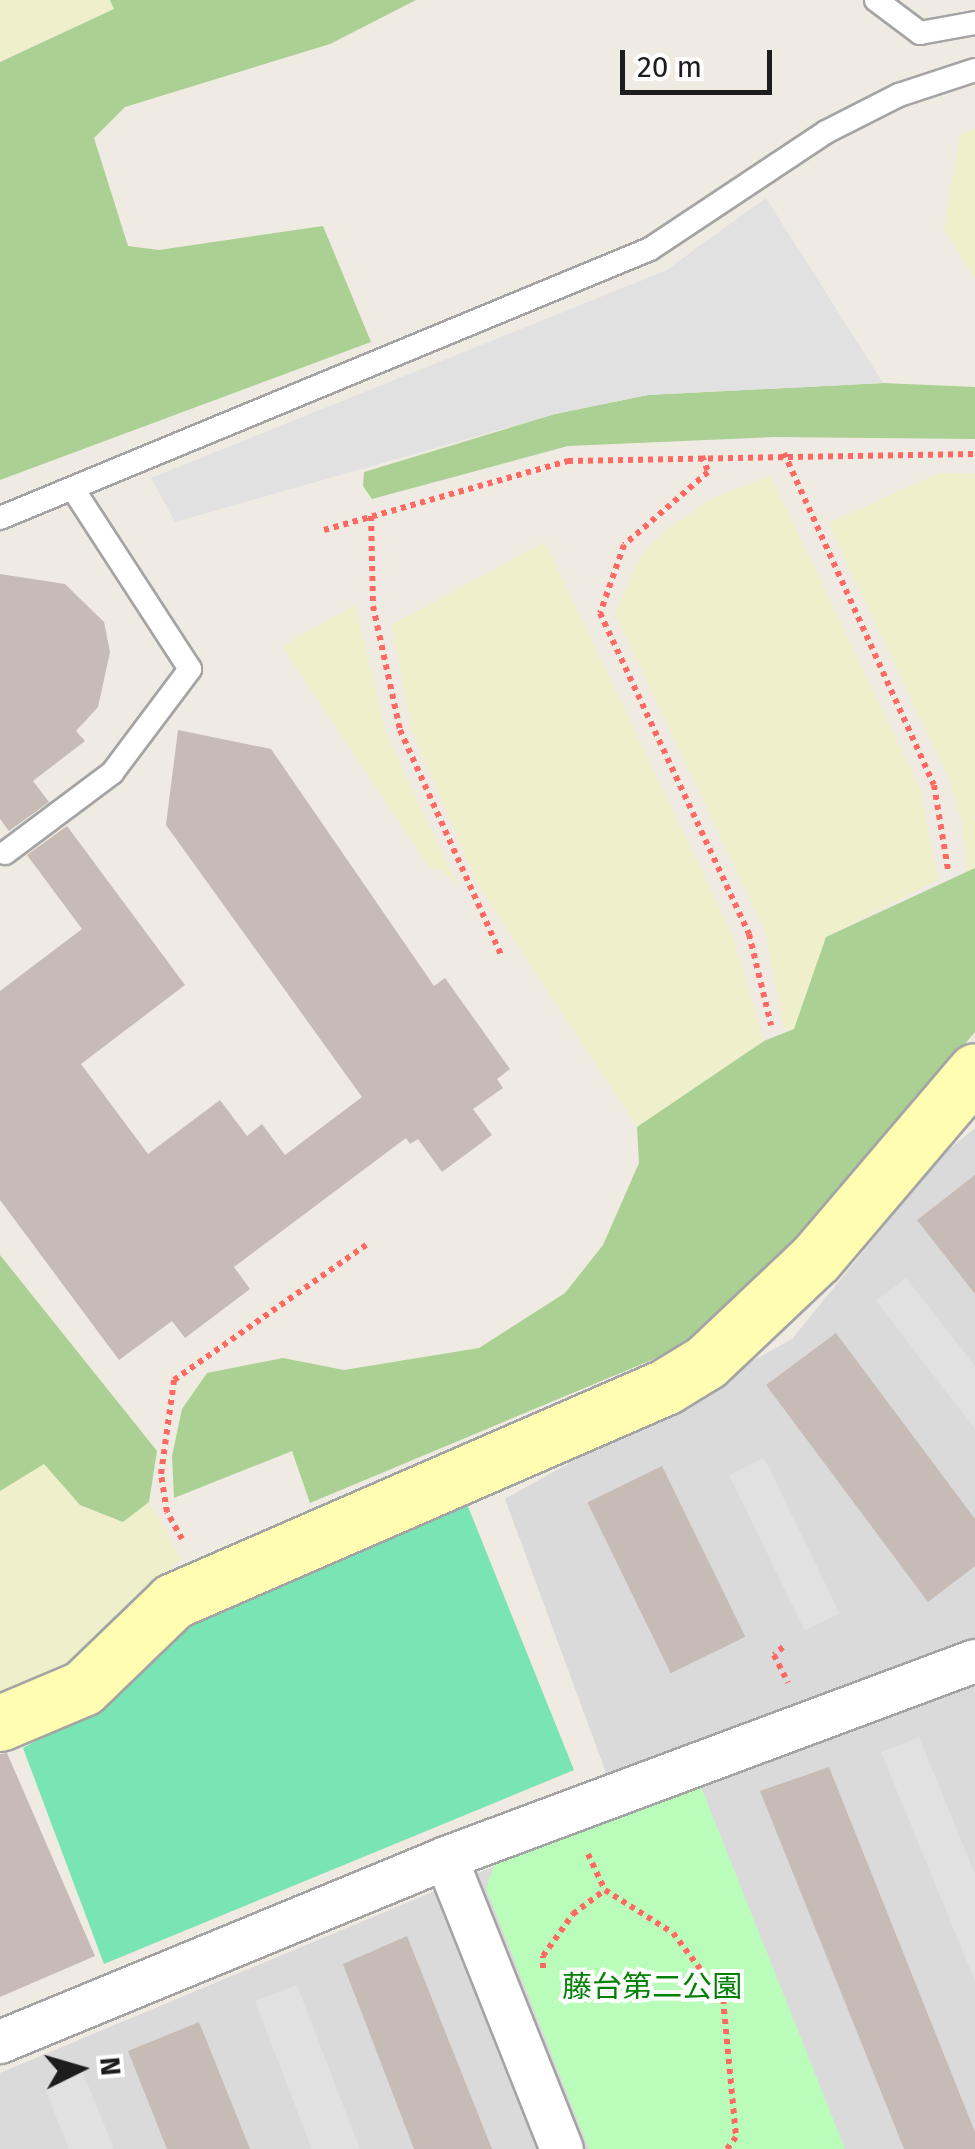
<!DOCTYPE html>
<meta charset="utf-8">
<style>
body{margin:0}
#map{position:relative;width:975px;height:2149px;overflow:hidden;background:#efeae2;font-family:"Fira Sans","Noto Sans JP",sans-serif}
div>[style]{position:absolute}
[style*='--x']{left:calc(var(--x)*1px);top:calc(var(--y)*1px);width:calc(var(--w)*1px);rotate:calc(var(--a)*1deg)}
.residential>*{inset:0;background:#dbdada}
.farmland>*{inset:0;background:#efefcb}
.forest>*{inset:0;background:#aad193}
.park>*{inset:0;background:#bafdbb}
.pitch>*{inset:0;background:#79e4b4}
.parking>*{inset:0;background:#e1e1e1;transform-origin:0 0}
.building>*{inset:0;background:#c7bbb5;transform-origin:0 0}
.path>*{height:6px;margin-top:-3px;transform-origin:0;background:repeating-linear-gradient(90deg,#ff6963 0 5px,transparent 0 10px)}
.roads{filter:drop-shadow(2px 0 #a4a4a4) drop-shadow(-2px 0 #a4a4a4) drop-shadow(0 2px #a4a4a4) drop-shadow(0 -2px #a4a4a4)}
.lane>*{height:22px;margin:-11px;padding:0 11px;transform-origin:11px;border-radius:11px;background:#fff}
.street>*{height:42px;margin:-21px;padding:0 21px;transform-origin:21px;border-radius:21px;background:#fff}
.secondary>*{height:55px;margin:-27.5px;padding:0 27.5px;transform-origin:27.5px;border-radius:27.5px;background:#fefdb1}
span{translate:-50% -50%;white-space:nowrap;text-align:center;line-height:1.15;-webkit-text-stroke:8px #fff;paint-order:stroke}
.park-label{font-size:30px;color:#038206}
.north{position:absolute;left:30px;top:2019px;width:100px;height:100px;-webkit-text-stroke:8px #fff;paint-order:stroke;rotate:85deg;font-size:28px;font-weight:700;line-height:40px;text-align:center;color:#1d1d1d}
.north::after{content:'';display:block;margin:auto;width:35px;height:45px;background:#1d1d1d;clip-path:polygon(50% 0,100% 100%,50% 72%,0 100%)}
.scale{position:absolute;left:620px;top:50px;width:152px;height:45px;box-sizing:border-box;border:5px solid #1d1d1d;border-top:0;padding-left:12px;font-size:30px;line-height:35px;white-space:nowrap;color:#1d1d1d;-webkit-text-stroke:8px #fff;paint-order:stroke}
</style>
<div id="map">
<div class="residential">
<i style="clip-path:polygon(975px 1128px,975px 2149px,0 2149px,0 2073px,621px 1813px,505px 1499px,792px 1339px,942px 1155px)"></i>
</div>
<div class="farmland">
<i style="clip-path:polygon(0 0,110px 0,115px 9px,0 61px)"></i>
<i style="clip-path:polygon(975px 129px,975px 279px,944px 229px,960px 135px)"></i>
<i style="clip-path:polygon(940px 473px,975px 474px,975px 868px,967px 872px,962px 822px,948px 777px,828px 523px)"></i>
<i style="clip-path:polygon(770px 475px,920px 788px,938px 880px,826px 937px,794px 1029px,784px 1029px,765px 931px,615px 614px,638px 560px,661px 534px,709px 500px)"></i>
<i style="clip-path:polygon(545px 542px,733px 936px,764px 1041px,637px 1127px,477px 883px,412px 730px,391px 625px)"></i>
<i style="clip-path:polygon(355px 605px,387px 735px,459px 888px,443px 870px,430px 868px,282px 646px)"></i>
<i style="clip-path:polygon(44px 1464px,79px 1505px,123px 1522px,149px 1502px,181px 1559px,67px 1672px,0 1697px,0 1491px)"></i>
</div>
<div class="forest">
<i style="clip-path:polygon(110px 0,416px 0,330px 44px,125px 107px,94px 138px,128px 246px,159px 250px,323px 226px,371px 342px,0 480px,0 62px,114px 9px)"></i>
<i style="clip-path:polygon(883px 383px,975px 387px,975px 439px,773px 437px,568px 446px,372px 499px,363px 486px,364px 472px,555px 414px,648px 395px)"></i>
<i style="clip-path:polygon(975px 868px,975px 1032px,745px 1301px,697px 1341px,310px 1503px,292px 1451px,174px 1498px,172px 1456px,182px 1409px,207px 1373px,283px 1358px,344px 1370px,479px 1348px,565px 1293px,603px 1245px,639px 1163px,637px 1127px,764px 1041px,794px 1029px,826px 937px)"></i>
<i style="clip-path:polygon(0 1255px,157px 1451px,149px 1502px,123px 1522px,80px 1505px,44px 1464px,0 1491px)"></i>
</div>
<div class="park">
<i style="clip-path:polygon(699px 1782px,845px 2149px,589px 2149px,486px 1888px,495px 1863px)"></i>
</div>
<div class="pitch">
<i style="clip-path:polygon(467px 1504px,574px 1770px,104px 1964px,23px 1748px,109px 1702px,189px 1615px)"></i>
</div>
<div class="parking">
<i style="clip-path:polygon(766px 198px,883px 383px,647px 395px,555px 414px,175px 522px,151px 478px,665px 271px)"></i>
<i style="clip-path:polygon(906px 1278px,975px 1366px,975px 1429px,876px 1301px)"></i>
<i style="left:764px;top:1458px;width:173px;height:39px;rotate:64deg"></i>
<i style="clip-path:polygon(919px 1737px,975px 1874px,975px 1981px,881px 1752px)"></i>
<i style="left:297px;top:1985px;width:176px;height:45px;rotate:69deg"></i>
<i style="clip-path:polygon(82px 2070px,114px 2149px,69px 2149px,44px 2086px)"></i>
</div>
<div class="building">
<i style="clip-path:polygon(0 574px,65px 584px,104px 622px,110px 652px,98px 707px,76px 731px,85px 741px,33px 781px,49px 802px,9px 831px,0 819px)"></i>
<i style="clip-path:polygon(178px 730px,271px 749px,434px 986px,445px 978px,510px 1069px,497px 1079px,503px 1088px,473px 1109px,492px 1135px,442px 1172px,418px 1139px,410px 1144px,406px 1138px,234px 1267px,250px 1289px,185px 1338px,172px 1321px,119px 1360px,0 1200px,0 991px,82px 929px,27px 855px,67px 826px,185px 985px,81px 1064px,148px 1154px,220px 1100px,247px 1136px,262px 1124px,285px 1155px,362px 1097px,166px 825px)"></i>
<i style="clip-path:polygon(975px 1175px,975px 1294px,917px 1220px)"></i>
<i style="clip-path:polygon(836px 1333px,975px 1519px,975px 1566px,928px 1602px,766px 1385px)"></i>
<i style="left:662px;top:1466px;width:190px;height:83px;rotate:64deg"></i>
<i style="clip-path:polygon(7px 1753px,95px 1956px,0 1997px,0 1754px)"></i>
<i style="clip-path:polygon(829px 1767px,975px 2132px,975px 2149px,904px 2149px,760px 1791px)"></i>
<i style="clip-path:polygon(407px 1936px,492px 2149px,414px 2149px,343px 1964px)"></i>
<i style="clip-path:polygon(199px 2022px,250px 2149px,167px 2149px,128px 2051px)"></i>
</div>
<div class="path">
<i style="--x:784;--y:453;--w:364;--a:65.7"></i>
<i style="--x:934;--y:785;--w:86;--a:80.6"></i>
<i style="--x:702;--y:456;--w:17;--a:69"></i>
<i style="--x:708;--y:472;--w:111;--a:139"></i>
<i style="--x:624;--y:545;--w:72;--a:109.4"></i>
<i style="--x:600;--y:613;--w:354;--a:65.1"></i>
<i style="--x:749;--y:934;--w:94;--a:76.4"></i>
<i style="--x:371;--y:516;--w:90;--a:88.7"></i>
<i style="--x:373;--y:606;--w:127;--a:77.7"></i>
<i style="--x:400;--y:730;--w:247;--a:65.8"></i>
<i style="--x:324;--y:530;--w:254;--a:-15.8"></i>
<i style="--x:568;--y:461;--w:407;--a:-1"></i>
<i style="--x:182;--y:1539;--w:31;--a:-119"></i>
<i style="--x:167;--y:1512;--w:38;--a:-99"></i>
<i style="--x:161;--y:1474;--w:95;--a:-82.1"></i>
<i style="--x:174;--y:1380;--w:235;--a:-35.1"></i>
<i style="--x:783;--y:1647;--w:12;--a:138"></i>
<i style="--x:774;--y:1655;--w:31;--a:63"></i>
<i style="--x:588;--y:1854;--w:40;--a:65"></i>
<i style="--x:605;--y:1890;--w:80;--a:32.3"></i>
<i style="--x:673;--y:1933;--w:83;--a:52.9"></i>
<i style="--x:723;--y:1999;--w:139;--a:84.6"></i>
<i style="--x:736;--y:2137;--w:15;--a:127"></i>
<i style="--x:543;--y:1968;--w:12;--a:-90"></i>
<i style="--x:543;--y:1956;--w:52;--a:-54.5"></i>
<i style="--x:573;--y:1914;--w:40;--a:-37"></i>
</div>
<div class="roads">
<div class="lane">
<i style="--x:876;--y:0;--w:55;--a:36.9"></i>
<i style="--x:920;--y:33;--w:56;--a:-10.3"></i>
<i style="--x:0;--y:518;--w:703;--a:-22.48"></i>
<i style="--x:650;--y:249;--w:211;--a:-33.6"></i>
<i style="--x:826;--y:132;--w:82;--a:-26.9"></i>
<i style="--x:899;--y:95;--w:80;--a:-18.2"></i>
<i style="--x:5;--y:853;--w:134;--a:-36.8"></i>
<i style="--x:112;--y:773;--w:130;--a:-53.1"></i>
<i style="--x:190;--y:669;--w:215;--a:-123"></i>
</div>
<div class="street">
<i style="--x:446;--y:1858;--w:313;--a:68.3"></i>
<i style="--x:0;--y:2042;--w:482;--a:-22.4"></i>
<i style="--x:446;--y:1858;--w:564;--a:-20.43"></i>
</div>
<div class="secondary">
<i style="--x:0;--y:1723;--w:90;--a:-22.9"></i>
<i style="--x:83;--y:1688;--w:125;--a:-44"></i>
<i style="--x:173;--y:1601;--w:537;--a:-23.51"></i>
<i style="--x:665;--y:1387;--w:48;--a:-31.4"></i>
<i style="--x:706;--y:1362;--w:151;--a:-43.4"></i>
<i style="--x:816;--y:1258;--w:245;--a:-49.6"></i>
</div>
</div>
<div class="park-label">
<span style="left:652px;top:1987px">藤台第二公園</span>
</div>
<div class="north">N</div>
<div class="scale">20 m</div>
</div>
